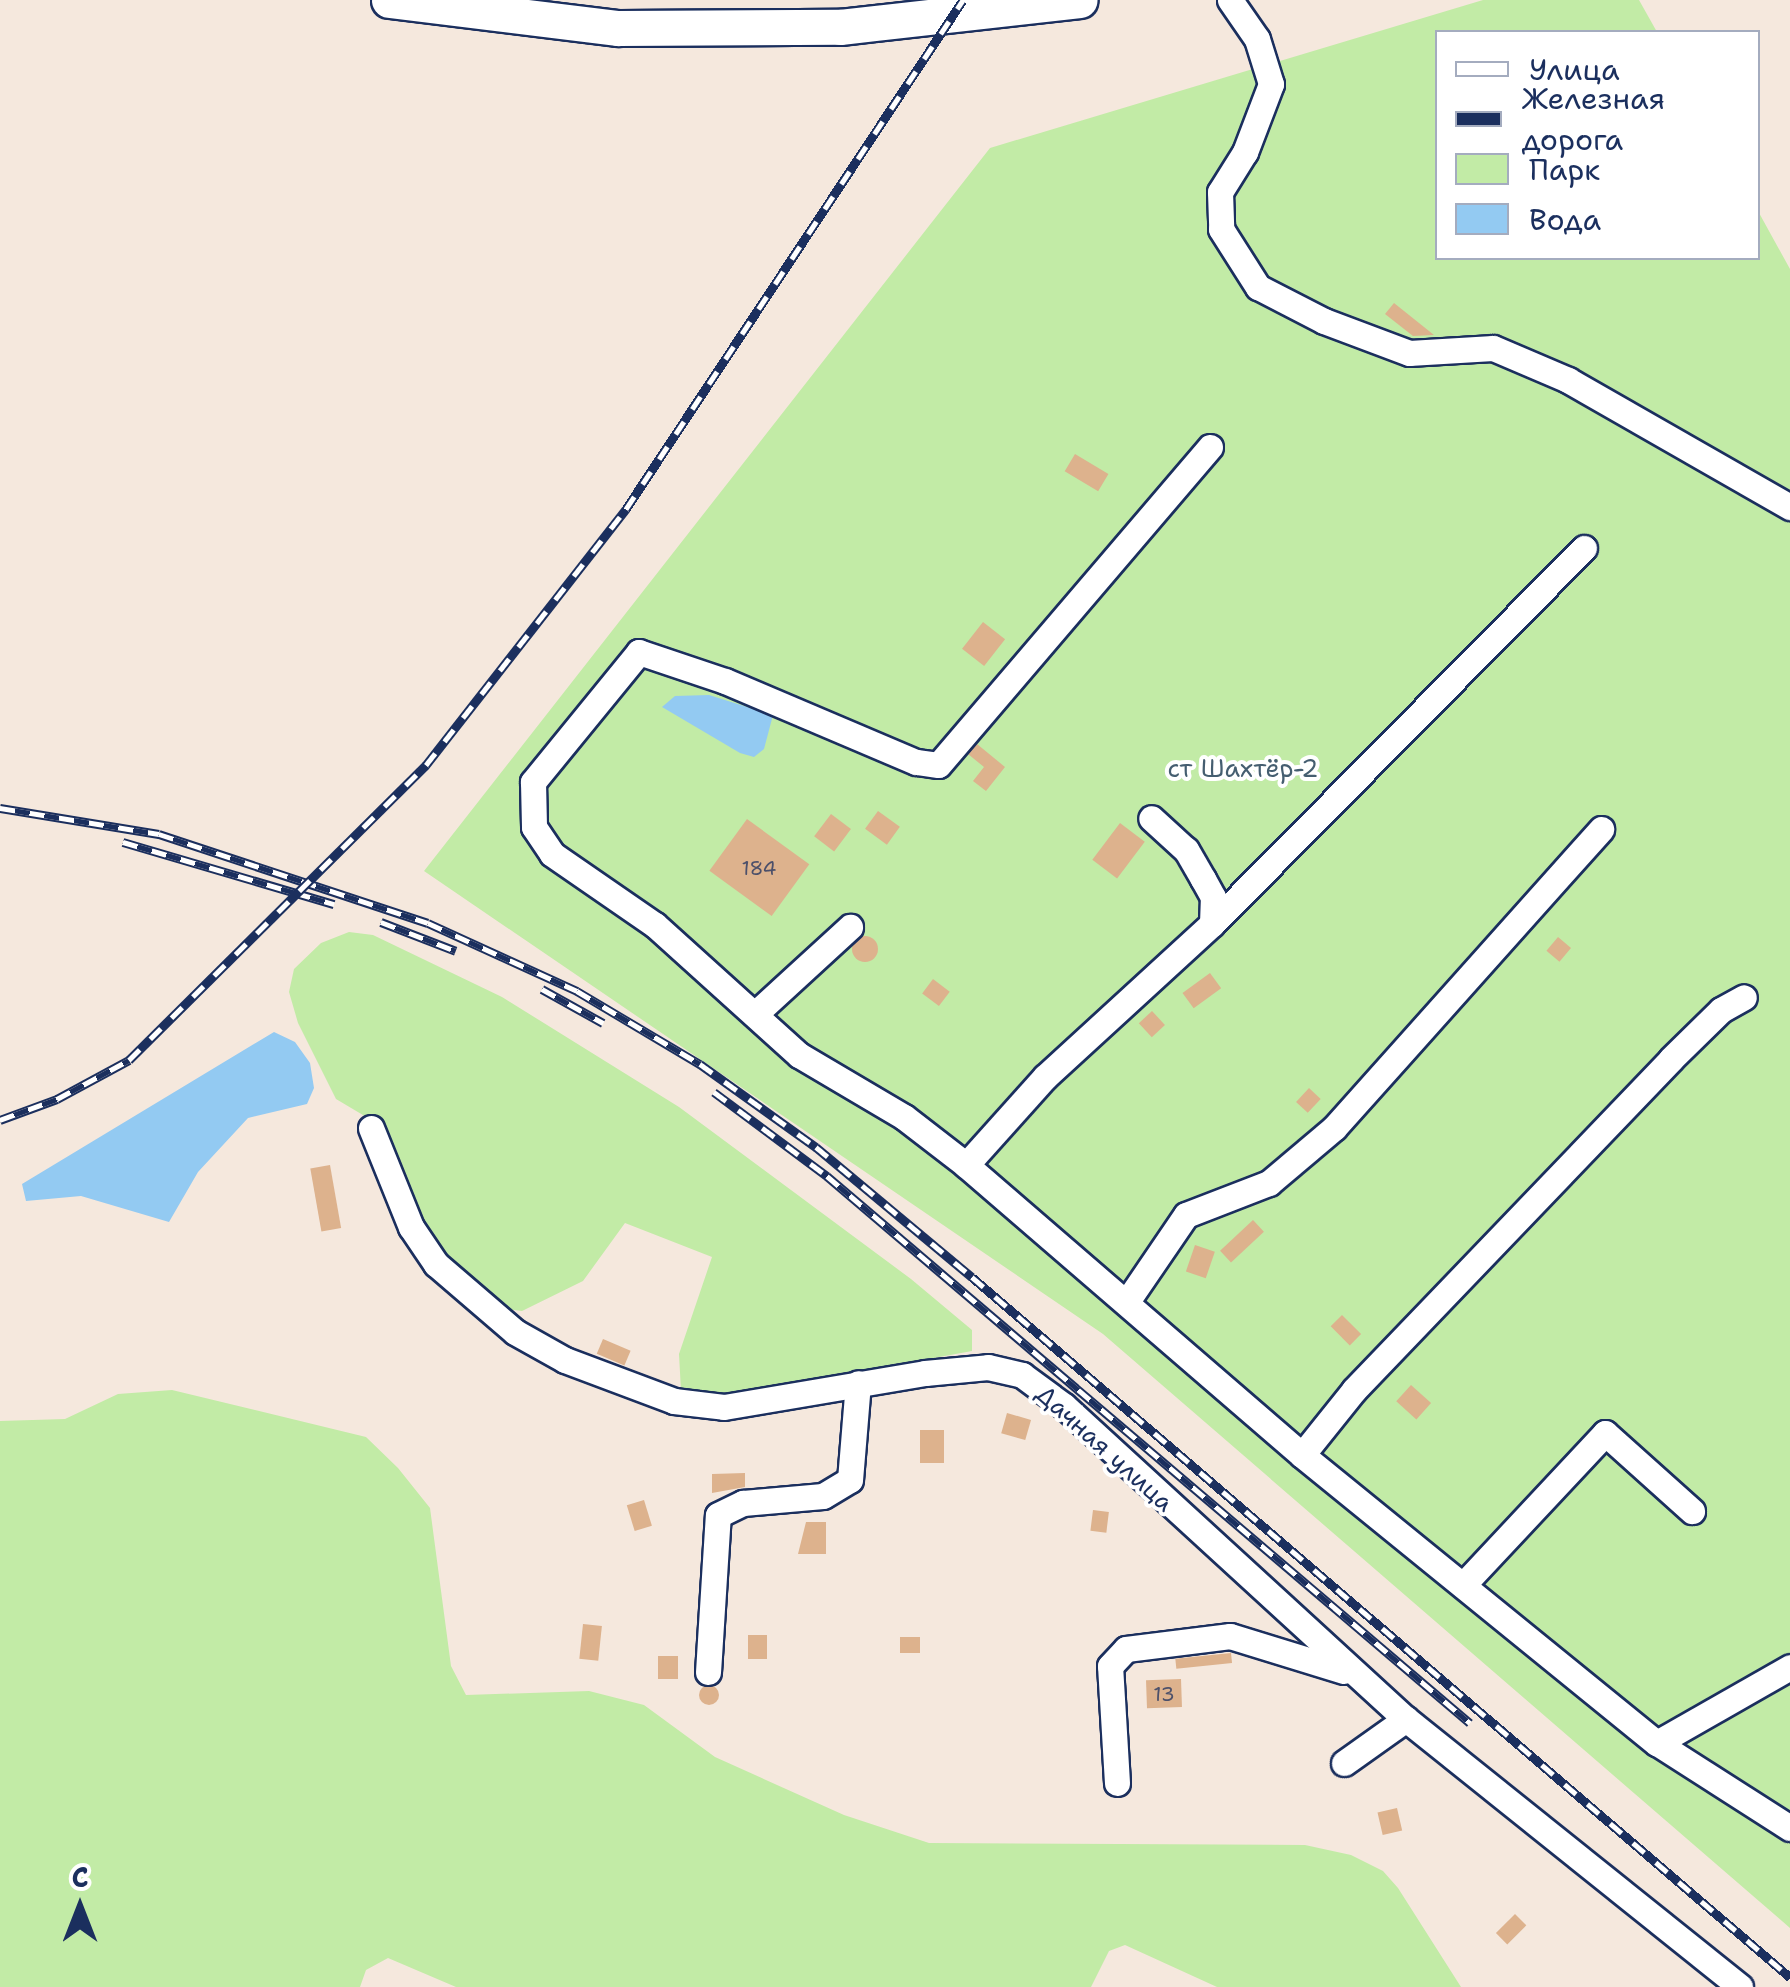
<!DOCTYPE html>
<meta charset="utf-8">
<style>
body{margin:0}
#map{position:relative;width:1790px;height:1987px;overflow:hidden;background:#f5e8dd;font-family:"Shantell Sans",sans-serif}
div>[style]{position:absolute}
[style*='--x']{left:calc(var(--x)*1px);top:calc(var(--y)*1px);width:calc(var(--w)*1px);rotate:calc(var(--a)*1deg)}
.green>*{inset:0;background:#c2eba6}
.water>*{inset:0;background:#93caf2}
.building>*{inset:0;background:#ddb28d;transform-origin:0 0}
.round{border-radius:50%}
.roads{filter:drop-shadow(2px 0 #1b2f5e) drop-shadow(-2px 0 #1b2f5e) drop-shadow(0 2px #1b2f5e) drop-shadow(0 -2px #1b2f5e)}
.minor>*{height:25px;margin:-12.5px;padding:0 12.5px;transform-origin:12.5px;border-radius:12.5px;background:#fff}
.highway>*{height:35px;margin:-17.5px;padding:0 17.5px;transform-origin:17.5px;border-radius:17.5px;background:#fff}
.rail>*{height:9px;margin-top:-4.5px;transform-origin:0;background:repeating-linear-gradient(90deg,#fff 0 15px,#1b2f5e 0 30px);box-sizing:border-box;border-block:2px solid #1b2f5e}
span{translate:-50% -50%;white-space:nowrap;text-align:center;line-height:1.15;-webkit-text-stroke:8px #fff;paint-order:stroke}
.number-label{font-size:20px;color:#4c506a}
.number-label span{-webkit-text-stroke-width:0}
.park-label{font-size:25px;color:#455e70}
.street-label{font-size:25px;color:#1b2f5e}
.legend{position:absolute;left:1435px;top:30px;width:325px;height:230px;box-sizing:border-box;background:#fff;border:2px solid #a4acbf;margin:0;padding:12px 18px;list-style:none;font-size:30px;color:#1b2f5e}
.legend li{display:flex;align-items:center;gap:20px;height:50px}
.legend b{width:50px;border:2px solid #a4acbf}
.north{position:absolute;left:30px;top:1857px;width:100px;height:100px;-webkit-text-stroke:8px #fff;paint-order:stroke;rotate:0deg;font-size:28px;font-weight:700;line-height:40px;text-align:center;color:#1b2f5e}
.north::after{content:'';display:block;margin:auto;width:35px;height:45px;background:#1b2f5e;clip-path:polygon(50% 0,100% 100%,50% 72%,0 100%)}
</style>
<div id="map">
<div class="green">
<i style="clip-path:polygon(1483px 0,1639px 0,1657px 32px,1438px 32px,1438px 258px,1758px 258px,1758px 211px,1790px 269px,1790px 1928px,1103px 1334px,424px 871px,990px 148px)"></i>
<i style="clip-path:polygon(349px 932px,373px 935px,502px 997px,679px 1107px,911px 1279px,972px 1330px,972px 1351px,718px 1398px,681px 1391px,679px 1354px,712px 1257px,625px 1223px,583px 1281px,522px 1311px,499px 1308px,440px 1253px,412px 1215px,373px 1121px,336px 1099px,298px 1023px,289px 992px,294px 969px,321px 943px)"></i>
<i style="clip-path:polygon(172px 1390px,366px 1437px,398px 1468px,430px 1508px,451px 1666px,466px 1695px,589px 1691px,644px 1705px,715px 1757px,844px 1815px,929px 1843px,1305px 1845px,1351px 1855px,1383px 1871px,1398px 1888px,1461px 1987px,1217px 1987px,1125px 1945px,1109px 1951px,1091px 1987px,456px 1987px,388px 1958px,366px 1970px,360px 1987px,0 1987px,0 1421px,65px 1419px,118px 1394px)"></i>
</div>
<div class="water">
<i style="clip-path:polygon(709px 695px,773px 715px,764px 749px,754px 757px,740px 753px,662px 707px,675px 696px)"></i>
<i style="clip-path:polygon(274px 1032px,295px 1042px,310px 1063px,314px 1088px,307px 1104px,248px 1118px,198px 1172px,169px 1222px,81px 1196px,26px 1201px,22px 1184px)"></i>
</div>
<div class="building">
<i style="clip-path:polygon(1394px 303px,1434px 335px,1413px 336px,1385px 314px)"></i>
<i style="left:1075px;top:454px;width:39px;height:20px;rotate:31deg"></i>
<i style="left:983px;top:622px;width:28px;height:34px;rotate:38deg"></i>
<i style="clip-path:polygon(977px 744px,1005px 767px,986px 791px,973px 781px,984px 767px,968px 754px)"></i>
<i style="left:878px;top:811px;width:27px;height:22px;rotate:36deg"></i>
<i style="left:831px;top:814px;width:25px;height:28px;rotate:37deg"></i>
<i style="left:747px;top:819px;width:77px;height:64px;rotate:36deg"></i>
<i style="left:1120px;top:823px;width:31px;height:46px;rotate:37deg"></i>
<i class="round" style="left:852px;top:936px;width:26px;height:26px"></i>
<i style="left:1558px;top:937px;width:17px;height:18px;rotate:40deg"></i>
<i style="left:1210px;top:973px;width:19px;height:34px;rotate:54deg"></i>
<i style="left:933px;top:979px;width:21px;height:18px;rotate:37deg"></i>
<i style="left:1152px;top:1011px;width:19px;height:18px;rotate:47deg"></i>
<i style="left:1309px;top:1088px;width:16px;height:19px;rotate:43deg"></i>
<i style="left:330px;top:1165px;width:64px;height:20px;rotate:80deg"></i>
<i style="left:1253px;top:1220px;width:16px;height:45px;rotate:47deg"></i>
<i style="left:1195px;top:1245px;width:21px;height:28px;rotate:19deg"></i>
<i style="left:1342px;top:1315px;width:27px;height:16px;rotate:45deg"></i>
<i style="left:603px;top:1339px;width:30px;height:16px;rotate:23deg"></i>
<i style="left:1411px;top:1385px;width:27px;height:22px;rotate:42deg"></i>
<i style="left:1007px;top:1413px;width:25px;height:21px;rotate:16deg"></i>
<i style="left:944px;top:1430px;width:33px;height:24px;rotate:90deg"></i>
<i style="clip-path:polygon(745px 1473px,745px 1487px,712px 1493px,712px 1474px)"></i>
<i style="left:644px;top:1500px;width:27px;height:18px;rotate:73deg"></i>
<i style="left:1093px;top:1510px;width:16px;height:21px;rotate:7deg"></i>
<i style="clip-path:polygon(806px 1522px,826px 1522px,826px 1554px,798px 1554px)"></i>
<i style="left:583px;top:1624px;width:19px;height:35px;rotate:6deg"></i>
<i style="left:748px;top:1635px;width:19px;height:24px"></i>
<i style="left:900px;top:1637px;width:20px;height:16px"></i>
<i style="left:1231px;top:1653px;width:10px;height:56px;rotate:84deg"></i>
<i style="left:658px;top:1656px;width:20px;height:23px"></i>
<i style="left:1181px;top:1679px;width:28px;height:35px;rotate:88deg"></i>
<i class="round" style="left:699px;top:1685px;width:20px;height:20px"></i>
<i style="left:1397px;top:1808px;width:23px;height:20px;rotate:77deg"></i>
<i style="left:1515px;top:1914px;width:16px;height:27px;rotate:45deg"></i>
</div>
<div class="roads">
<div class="minor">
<i style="--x:1230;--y:0;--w:47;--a:55.3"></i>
<i style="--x:1257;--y:39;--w:47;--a:72.7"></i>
<i style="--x:1271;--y:84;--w:73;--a:110.9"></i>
<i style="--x:1245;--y:152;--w:47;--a:122"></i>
<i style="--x:1220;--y:192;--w:37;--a:88"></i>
<i style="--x:1221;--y:229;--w:69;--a:57.5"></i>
<i style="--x:1258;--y:287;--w:74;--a:27.3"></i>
<i style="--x:1324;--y:321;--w:91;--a:20.6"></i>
<i style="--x:1409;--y:353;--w:84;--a:-3.4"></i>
<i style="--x:1493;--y:348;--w:82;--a:23.1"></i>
<i style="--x:1568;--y:380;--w:256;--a:29.8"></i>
<i style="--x:1210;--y:447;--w:418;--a:130.5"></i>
<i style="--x:938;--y:765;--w:22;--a:-172"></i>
<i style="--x:916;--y:762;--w:207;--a:-157"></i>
<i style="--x:725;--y:681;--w:91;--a:-161.4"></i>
<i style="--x:639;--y:652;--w:168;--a:129.2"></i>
<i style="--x:533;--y:782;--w:45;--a:88.7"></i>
<i style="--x:534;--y:827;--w:32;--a:56"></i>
<i style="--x:552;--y:854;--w:125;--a:34.6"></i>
<i style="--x:655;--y:925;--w:194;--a:42.1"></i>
<i style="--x:799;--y:1055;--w:122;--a:30.6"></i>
<i style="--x:904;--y:1117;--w:78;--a:37.7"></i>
<i style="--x:966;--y:1165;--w:444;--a:40.8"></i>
<i style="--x:1302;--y:1455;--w:457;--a:39.1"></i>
<i style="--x:1657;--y:1743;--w:158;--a:32.6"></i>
<i style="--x:1212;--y:924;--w:529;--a:-45.31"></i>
<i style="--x:755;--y:1014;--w:129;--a:-42.5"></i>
<i style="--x:371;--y:1128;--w:107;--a:68"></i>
<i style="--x:411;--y:1227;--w:45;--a:56"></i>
<i style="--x:436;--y:1264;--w:104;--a:40.7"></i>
<i style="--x:515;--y:1332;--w:57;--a:29.2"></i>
<i style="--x:565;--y:1360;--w:116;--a:20.6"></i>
<i style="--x:674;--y:1401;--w:50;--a:6.8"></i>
<i style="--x:724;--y:1407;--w:204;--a:-9.6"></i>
<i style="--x:925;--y:1373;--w:63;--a:-5.4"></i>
<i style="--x:988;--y:1367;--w:35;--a:13"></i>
<i style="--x:1022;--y:1375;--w:52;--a:36.4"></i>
<i style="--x:1064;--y:1406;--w:464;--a:42.5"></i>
<i style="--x:1406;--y:1719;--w:428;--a:38.7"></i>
<i style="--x:966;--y:1165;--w:118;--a:-48.1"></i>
<i style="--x:1045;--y:1077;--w:226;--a:-42.5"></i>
<i style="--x:1212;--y:924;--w:27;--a:-88"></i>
<i style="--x:1213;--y:897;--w:21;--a:-119"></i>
<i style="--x:1203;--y:879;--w:34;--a:-120"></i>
<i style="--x:1186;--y:850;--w:47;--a:-137.6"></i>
<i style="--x:1128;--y:1300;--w:103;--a:-55.7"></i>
<i style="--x:1186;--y:1215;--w:89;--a:-21.1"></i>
<i style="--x:1269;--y:1183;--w:85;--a:-40.2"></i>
<i style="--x:1334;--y:1128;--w:401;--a:-48.2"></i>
<i style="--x:1302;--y:1455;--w:83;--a:-51.3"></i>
<i style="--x:1354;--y:1390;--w:458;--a:-46.2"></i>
<i style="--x:1671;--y:1059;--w:70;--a:-44.4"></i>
<i style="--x:1721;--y:1010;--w:26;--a:-29"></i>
<i style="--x:1463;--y:1585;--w:208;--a:-46.9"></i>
<i style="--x:1605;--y:1433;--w:117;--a:41.9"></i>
<i style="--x:708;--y:1672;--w:157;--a:-86.4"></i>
<i style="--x:718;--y:1515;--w:28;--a:-26"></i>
<i style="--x:743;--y:1503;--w:80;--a:-5"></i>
<i style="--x:823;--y:1496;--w:31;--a:-31"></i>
<i style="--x:850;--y:1480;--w:97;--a:-85.3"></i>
<i style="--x:1657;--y:1743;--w:153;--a:-29.7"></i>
<i style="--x:1344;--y:1763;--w:76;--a:-35.4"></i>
<i style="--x:1117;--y:1783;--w:117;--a:-93.4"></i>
<i style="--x:1110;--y:1666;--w:23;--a:-47"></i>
<i style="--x:1126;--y:1649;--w:105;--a:-7.1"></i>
<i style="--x:1230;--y:1636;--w:119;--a:17.1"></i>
</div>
<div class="highway">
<i style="--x:389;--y:0;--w:231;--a:7"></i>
<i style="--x:618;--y:28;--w:222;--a:-0.3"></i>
<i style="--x:840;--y:27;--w:241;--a:-6.4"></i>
</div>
</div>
<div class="rail">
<i style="--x:0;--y:808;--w:161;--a:9.3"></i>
<i style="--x:159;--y:834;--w:283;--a:18.3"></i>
<i style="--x:428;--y:923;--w:164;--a:24.5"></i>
<i style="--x:577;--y:991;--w:143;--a:30.7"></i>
<i style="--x:700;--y:1064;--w:143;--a:35.6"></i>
<i style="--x:816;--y:1147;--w:203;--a:39.8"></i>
<i style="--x:972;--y:1277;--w:1077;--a:40.56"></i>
<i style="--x:123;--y:842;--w:220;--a:16.4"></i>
<i style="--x:381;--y:922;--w:80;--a:21.1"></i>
<i style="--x:542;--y:989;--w:70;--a:29.1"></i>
<i style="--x:714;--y:1092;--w:141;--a:36.6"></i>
<i style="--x:827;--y:1176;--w:844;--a:40.39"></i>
<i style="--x:0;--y:1120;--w:61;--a:-20.2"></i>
<i style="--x:57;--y:1099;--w:82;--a:-28.4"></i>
<i style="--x:129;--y:1060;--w:419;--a:-44.8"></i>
<i style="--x:426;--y:765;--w:325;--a:-52"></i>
<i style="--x:626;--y:509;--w:610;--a:-56.49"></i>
</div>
<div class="number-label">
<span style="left:759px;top:868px">184</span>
<span style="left:1164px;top:1694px">13</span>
</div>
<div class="park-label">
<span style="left:1243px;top:768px">ст Шахтёр-2</span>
</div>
<div class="street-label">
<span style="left:1105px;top:1448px;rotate:42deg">Дачная улица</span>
</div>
<ul class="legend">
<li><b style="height:12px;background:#fff"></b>Улица</li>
<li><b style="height:12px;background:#1b2f5e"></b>Железная дорога</li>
<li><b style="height:28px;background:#c2eba6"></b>Парк</li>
<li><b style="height:28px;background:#93caf2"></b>Вода</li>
</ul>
<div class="north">С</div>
</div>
